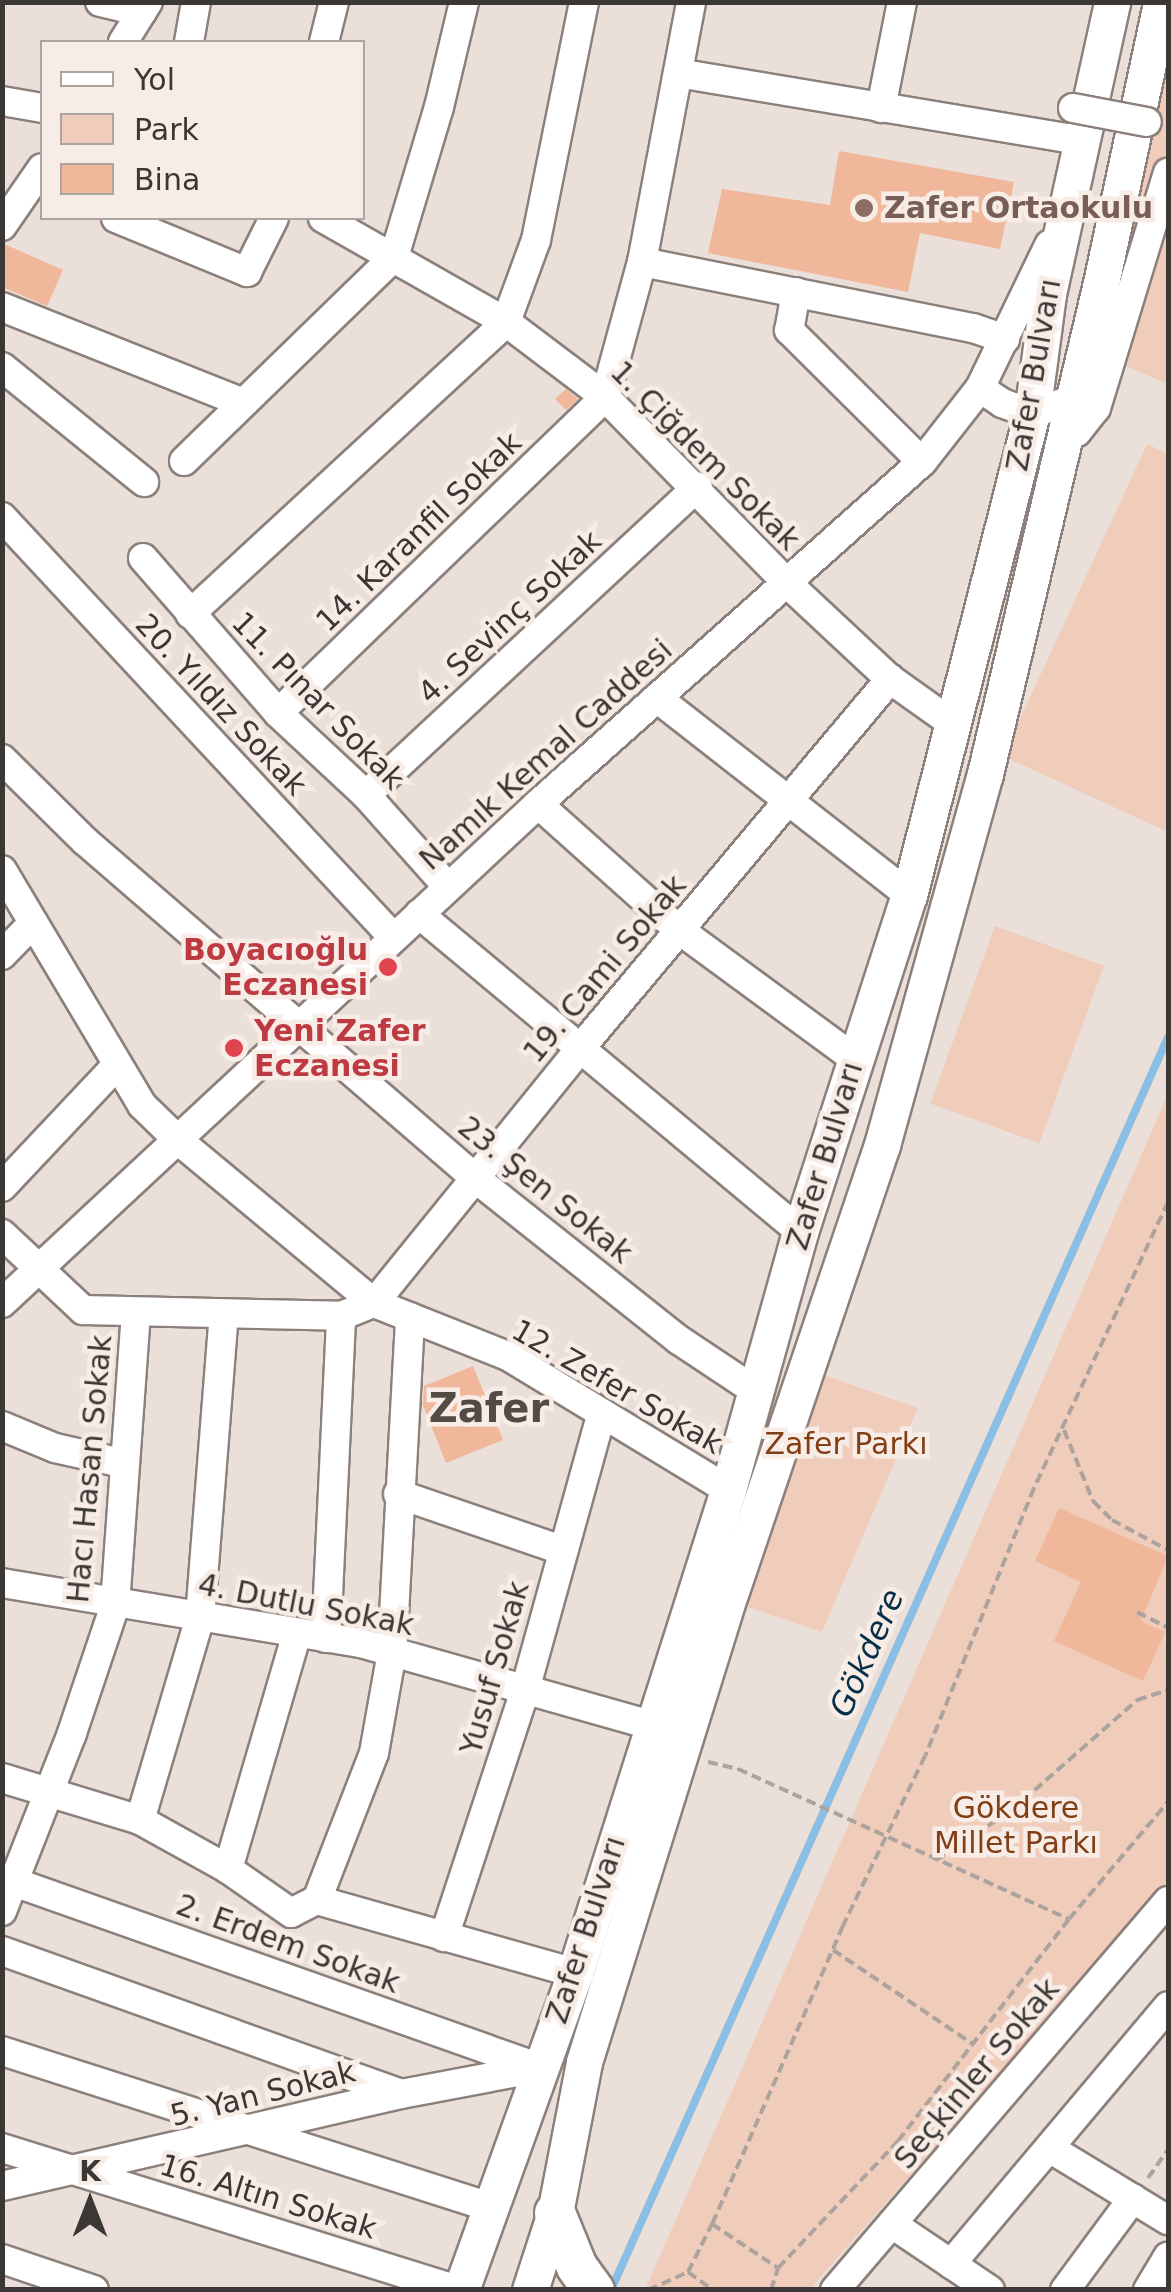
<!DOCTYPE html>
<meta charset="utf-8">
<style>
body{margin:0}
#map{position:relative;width:1171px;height:2292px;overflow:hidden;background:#ebdfd9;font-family:"DejaVu Sans",sans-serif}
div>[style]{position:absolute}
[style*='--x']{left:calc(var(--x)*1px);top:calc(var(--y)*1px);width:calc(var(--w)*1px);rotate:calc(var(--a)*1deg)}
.green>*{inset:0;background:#f0ccba;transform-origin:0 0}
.stream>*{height:8px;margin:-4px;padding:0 4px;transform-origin:4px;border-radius:4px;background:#8bbee5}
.building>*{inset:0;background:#f0b79a}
.path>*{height:4px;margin-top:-2px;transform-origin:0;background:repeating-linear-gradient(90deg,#aca39e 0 10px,transparent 0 15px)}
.roads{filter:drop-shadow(2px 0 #8b807b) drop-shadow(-2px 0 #8b807b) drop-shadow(0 2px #8b807b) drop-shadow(0 -2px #8b807b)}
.minor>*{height:28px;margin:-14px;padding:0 14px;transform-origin:14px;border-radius:14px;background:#fff}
.major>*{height:35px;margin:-17.5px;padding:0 17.5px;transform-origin:17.5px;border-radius:17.5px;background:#fff}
.highway>*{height:40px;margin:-20px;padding:0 20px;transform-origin:20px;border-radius:20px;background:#fff}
.bridges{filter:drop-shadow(2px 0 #8b807b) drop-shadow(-2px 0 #8b807b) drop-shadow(0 2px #8b807b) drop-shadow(0 -2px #8b807b)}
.minor-bridge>*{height:28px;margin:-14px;padding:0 14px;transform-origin:14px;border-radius:14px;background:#fff}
.dots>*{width:28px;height:28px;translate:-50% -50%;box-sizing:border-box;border:5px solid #f8ece6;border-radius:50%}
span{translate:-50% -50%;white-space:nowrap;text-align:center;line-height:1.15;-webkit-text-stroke:9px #f8ece6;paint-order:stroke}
.education-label{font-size:30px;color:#785e54;font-weight:700}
.left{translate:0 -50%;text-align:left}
.street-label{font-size:30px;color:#3b3734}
.health-label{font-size:30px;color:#be3a42;font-weight:700}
.right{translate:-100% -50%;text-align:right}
.park-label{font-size:30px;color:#823e15}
.water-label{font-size:32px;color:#062f49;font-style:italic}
.district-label{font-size:40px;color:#544b46;font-weight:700}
.frame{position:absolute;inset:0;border:5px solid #3b3734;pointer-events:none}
.legend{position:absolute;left:40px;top:40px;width:325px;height:180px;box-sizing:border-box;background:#f8ece6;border:2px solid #aca49f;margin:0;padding:12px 18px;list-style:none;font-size:30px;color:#3b3734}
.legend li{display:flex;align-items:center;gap:20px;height:50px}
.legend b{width:50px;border:2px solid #aca49f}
.north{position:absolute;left:40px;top:2152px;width:100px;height:100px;-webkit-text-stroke:8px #f8ece6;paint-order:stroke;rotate:0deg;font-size:28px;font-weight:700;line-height:40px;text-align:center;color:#3b3734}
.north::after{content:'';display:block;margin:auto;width:35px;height:45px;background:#3b3734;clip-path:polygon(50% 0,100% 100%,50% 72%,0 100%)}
</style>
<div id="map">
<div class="green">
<i style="clip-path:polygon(1168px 61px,1168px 384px,1099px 355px)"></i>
<i style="clip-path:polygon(1147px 444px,1168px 454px,1168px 832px,1003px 756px)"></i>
<i style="left:995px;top:926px;width:116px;height:189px;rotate:20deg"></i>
<i style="clip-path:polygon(1168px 1094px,1168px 1883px,810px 2289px,645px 2290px)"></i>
<i style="clip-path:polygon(815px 1372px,918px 1408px,822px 1632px,739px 1604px)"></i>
</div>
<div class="stream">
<i style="--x:611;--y:2290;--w:1371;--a:-66.03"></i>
</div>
<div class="building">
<i style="clip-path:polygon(839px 151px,1014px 182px,1000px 249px,920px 233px,908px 292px,708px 253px,722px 189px,830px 205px)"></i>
<i style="clip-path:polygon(2px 243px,63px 270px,47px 306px,2px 287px)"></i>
<i style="clip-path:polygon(566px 389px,578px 399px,566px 410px,555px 399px)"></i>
<i style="clip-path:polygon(473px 1366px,503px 1440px,446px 1463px,423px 1405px,424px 1386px)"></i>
<i style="clip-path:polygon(1059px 1508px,1168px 1556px,1141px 1621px,1165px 1632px,1143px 1681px,1054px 1641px,1081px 1582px,1035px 1561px)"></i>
</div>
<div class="path">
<i style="--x:1168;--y:1202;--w:316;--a:115.1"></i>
<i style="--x:1034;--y:1488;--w:289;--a:112.1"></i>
<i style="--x:925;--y:1756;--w:189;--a:115.8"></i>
<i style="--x:843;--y:1926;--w:326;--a:113.7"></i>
<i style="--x:712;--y:2224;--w:79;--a:33.7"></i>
<i style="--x:778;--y:2268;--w:175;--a:-46.6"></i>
<i style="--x:898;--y:2141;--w:280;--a:-52.4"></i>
<i style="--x:1069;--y:1919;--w:153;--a:-49.8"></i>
<i style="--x:1064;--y:1430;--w:77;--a:67.8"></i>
<i style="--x:1093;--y:1501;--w:27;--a:45"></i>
<i style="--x:1112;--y:1520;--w:64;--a:28.2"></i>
<i style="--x:1137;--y:1612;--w:35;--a:27"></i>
<i style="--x:708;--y:1762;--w:31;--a:13"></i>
<i style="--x:738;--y:1769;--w:363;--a:24.4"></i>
<i style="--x:938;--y:1859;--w:89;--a:-33.5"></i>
<i style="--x:1012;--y:1810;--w:167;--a:-41.3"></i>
<i style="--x:1137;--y:1700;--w:33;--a:-18"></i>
<i style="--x:833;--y:1950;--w:169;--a:33.9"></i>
<i style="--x:1148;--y:2178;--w:35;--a:-55"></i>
<i style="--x:688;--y:2272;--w:31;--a:36"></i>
<i style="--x:648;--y:2290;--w:44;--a:-24.2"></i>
<i style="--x:688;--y:2272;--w:54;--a:-63.4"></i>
<i style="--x:771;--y:2290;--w:23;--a:-72"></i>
</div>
<div class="roads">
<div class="minor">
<i style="--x:100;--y:2;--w:43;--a:13.4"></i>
<i style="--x:123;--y:42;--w:47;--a:-58"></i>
<i style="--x:189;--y:42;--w:41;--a:-80.1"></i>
<i style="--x:324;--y:42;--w:41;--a:-76"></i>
<i style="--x:678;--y:73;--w:412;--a:9.5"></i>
<i style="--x:2;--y:101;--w:41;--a:9.9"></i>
<i style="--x:881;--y:108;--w:108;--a:-78.8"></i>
<i style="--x:116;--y:218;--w:142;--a:22.4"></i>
<i style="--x:247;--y:272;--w:60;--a:-63.4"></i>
<i style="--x:323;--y:218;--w:210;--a:29.6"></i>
<i style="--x:506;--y:322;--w:124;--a:37.1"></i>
<i style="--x:605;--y:397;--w:260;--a:45.6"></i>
<i style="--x:787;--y:583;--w:141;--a:43"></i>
<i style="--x:890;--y:679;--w:77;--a:35.5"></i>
<i style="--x:2;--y:226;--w:70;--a:-55.4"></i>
<i style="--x:642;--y:262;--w:338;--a:11.3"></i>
<i style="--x:973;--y:328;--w:34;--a:19"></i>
<i style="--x:796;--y:292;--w:39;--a:100"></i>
<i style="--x:789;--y:330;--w:187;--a:44.8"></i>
<i style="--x:2;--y:307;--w:259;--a:21.7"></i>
<i style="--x:2;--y:367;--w:183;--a:39"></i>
<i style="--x:980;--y:388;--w:27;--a:34"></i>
<i style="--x:1002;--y:403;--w:32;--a:20"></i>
<i style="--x:1032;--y:414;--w:44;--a:-20.1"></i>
<i style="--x:1064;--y:438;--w:14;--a:-25"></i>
<i style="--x:1077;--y:432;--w:31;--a:-52"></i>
<i style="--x:1096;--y:408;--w:246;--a:-73"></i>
<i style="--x:184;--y:461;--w:293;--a:-44.2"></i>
<i style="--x:394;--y:257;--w:157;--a:-73.3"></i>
<i style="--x:439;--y:107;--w:108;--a:-76.6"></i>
<i style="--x:2;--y:517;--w:574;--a:47.05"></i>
<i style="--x:143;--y:558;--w:206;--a:48.9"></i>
<i style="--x:278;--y:713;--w:120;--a:43"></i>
<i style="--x:366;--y:795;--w:123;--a:48.3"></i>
<i style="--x:190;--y:614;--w:430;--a:-42.7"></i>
<i style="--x:506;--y:322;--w:87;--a:-69.9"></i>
<i style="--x:536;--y:240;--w:243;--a:-78.6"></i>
<i style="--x:657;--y:698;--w:320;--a:38"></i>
<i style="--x:278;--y:713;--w:455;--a:-44"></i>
<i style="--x:605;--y:397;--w:140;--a:-74.7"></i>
<i style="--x:642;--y:262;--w:265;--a:-79.3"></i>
<i style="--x:2;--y:759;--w:117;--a:44.7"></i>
<i style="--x:85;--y:841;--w:515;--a:40.83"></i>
<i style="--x:475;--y:1178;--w:260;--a:38.5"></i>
<i style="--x:679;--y:1340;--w:94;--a:33.7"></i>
<i style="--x:366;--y:795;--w:453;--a:-42.9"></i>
<i style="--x:538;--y:804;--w:188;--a:41.8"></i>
<i style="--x:678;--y:929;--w:220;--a:36.3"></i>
<i style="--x:2;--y:870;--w:274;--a:59.2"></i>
<i style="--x:142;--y:1105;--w:52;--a:44.2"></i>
<i style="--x:179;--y:1141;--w:254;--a:39.7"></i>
<i style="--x:374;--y:1303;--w:144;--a:21.6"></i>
<i style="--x:508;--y:1356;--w:258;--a:31.3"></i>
<i style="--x:419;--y:914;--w:496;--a:39.8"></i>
<i style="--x:2;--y:955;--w:45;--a:-45.9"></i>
<i style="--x:2;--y:1187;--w:168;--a:-46.7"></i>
<i style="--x:2;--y:1234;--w:111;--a:43.2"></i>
<i style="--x:83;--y:1310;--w:258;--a:1.3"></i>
<i style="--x:2;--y:1303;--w:732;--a:-42.95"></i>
<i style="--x:538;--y:804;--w:514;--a:-41.69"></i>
<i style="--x:922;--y:462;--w:94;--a:-51.9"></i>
<i style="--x:980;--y:388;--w:159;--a:-64.2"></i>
<i style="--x:2;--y:1426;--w:57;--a:22.5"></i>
<i style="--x:55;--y:1448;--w:69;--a:12.6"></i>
<i style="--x:398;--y:1494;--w:173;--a:18.9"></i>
<i style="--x:2;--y:1583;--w:364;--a:9.5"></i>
<i style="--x:361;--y:1643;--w:301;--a:15.8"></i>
<i style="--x:326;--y:1638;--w:322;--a:-87.3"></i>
<i style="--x:341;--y:1316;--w:35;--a:-22"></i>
<i style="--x:374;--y:1303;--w:324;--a:-51"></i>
<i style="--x:578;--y:1051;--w:486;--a:-50"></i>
<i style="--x:2;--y:1778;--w:144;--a:16.9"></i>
<i style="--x:140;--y:1820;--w:101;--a:29.1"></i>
<i style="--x:228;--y:1869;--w:77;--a:34.9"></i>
<i style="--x:291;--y:1913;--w:29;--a:-27"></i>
<i style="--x:317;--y:1900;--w:268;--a:15.8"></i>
<i style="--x:140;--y:1820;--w:212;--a:-73.5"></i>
<i style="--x:200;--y:1617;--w:304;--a:-85.5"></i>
<i style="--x:228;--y:1869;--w:246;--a:-73.7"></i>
<i style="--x:14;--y:1882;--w:558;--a:19.47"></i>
<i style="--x:317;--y:1900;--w:158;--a:-68.8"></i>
<i style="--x:374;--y:1753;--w:103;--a:-79.9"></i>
<i style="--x:392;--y:1652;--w:335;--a:-86.9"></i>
<i style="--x:2;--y:1911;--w:191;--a:-68.5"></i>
<i style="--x:72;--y:1733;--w:135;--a:-71.4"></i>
<i style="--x:115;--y:1605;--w:293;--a:-85.9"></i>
<i style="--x:444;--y:1937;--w:260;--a:-71.8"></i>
<i style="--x:525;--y:1690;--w:284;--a:-74.5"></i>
<i style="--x:2;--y:1951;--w:422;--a:19.7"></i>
<i style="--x:2;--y:2051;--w:515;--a:17.73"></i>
<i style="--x:2;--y:2148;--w:477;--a:17.3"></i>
<i style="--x:1051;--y:2149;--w:137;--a:31.3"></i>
<i style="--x:2;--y:2186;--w:409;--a:-13"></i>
<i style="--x:401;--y:2094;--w:140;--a:-10.7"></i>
<i style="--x:892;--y:2224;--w:118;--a:34"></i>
<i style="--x:2;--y:2259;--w:97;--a:18.6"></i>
<i style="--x:951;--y:2264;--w:337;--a:-49.9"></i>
<i style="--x:835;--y:2290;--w:512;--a:-49.44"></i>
<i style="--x:1065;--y:2290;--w:114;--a:-53.5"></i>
<i style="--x:1148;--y:2290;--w:39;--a:-59"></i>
</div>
<div class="major">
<i style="--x:461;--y:2290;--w:337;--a:-70.2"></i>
<i style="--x:575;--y:1973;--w:507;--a:-72.42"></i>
<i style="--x:728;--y:1490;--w:268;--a:-74.4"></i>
<i style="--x:800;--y:1232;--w:354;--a:-72.1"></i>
<i style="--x:909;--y:895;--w:496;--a:-75.7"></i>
<i style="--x:1032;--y:414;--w:121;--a:-82.4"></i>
<i style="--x:1048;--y:294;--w:299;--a:-77.6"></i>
<i style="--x:530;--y:2290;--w:81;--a:-72"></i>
<i style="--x:555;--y:2213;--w:154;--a:-79.1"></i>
<i style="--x:584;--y:2062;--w:493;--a:-72.7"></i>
<i style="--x:731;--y:1591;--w:471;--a:-71.3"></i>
<i style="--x:882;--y:1145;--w:385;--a:-74.5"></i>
<i style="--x:985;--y:774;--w:505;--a:-76.71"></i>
<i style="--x:1101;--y:283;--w:287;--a:-77.9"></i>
</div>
<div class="highway">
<i style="--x:555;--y:2213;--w:58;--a:67.8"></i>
<i style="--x:577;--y:2267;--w:29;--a:54"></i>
</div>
</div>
<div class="bridges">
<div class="minor-bridge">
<i style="--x:1073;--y:108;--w:75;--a:10.7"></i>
</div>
</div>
<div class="dots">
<i style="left:864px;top:208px;background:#8d6e63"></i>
<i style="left:388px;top:967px;background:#e0444e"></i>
<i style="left:234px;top:1048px;background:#e0444e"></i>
</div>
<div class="education-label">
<span class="left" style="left:884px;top:208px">Zafer Ortaokulu</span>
</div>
<div class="street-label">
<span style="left:1034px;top:375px;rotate:-80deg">Zafer Bulvarı</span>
<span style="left:705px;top:456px;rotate:45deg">1. Çiğdem Sokak</span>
<span style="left:419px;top:532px;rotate:-44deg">14. Karanfil Sokak</span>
<span style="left:510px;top:617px;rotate:-43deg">4. Sevinç Sokak</span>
<span style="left:318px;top:701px;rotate:46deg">11. Pınar Sokak</span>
<span style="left:221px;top:705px;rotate:47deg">20. Yıldız Sokak</span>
<span style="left:546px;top:755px;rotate:-42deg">Namık Kemal Caddesi</span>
<span style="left:605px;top:969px;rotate:-50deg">19. Cami Sokak</span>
<span style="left:825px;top:1156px;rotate:-73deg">Zafer Bulvarı</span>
<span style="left:545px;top:1190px;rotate:39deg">23. Şen Sokak</span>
<span style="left:617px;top:1387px;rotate:30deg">12. Zefer Sokak</span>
<span style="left:90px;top:1469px;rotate:-85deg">Hacı Hasan Sokak</span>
<span style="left:306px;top:1605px;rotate:11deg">4. Dutlu Sokak</span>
<span style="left:495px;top:1668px;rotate:-74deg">Yusuf Sokak</span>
<span style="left:586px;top:1930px;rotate:-72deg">Zafer Bulvarı</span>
<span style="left:288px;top:1944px;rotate:20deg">2. Erdem Sokak</span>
<span style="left:977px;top:2074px;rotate:-50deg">Seçkinler Sokak</span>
<span style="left:263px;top:2094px;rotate:-14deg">5. Yan Sokak</span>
<span style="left:268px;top:2197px;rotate:17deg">16. Altın Sokak</span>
</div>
<div class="health-label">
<span class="right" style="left:368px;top:967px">Boyacıoğlu<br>Eczanesi</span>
<span class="left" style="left:254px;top:1048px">Yeni Zafer<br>Eczanesi</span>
</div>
<div class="park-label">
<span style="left:846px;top:1444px">Zafer Parkı</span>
<span style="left:1016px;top:1825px">Gökdere<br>Millet Parkı</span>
</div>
<div class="water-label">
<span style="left:867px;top:1653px;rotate:-66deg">Gökdere</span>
</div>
<div class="district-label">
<span style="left:489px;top:1408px">Zafer</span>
</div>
<div class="frame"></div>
<ul class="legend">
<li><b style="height:12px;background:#fff"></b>Yol</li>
<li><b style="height:28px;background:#f0ccba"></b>Park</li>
<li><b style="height:28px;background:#f0b79a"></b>Bina</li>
</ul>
<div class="north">K</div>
</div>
